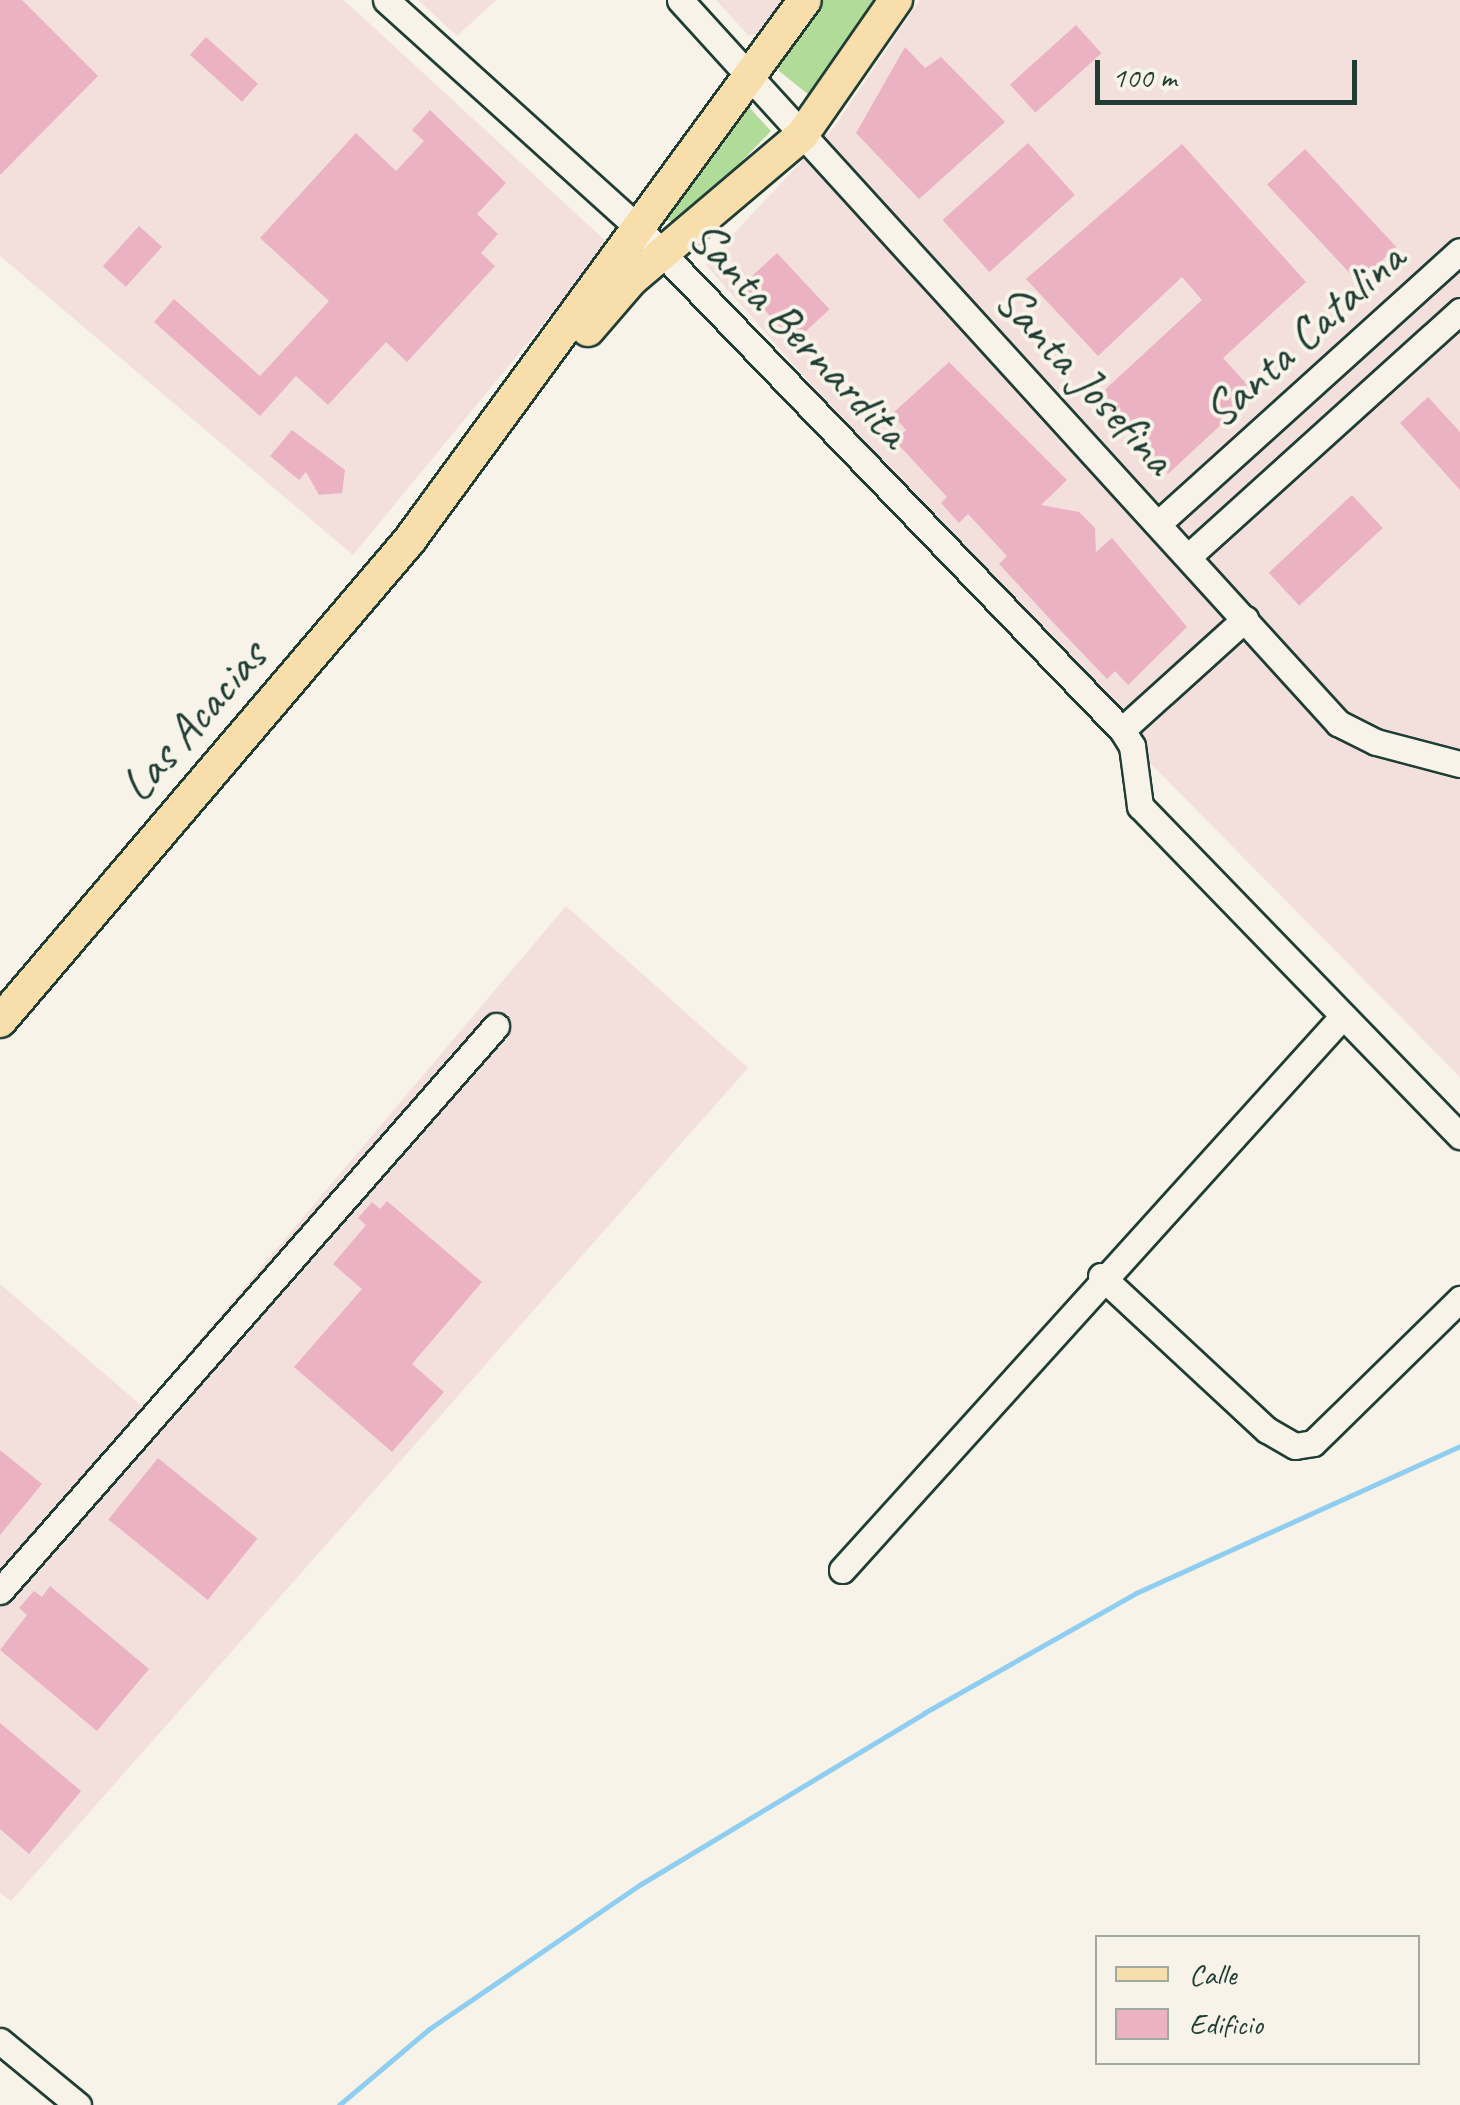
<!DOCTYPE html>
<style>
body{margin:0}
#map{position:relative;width:1460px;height:2105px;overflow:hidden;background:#f7f3e8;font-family:Caveat,sans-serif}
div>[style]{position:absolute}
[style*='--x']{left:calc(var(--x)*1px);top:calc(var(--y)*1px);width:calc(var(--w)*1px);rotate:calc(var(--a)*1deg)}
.built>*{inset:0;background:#f3e0dd}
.green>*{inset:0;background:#b1db98}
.stream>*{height:5px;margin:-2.5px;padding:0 2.5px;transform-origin:2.5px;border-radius:2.5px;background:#90cef1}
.building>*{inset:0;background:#ebb2c4;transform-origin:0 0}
.roads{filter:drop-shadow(2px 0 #1f3d34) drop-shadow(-2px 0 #1f3d34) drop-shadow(0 2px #1f3d34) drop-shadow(0 -2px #1f3d34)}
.minor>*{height:25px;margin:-12.5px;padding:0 12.5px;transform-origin:12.5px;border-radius:12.5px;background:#f7f3e8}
.major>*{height:32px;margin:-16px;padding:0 16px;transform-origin:16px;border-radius:16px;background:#f8deab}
span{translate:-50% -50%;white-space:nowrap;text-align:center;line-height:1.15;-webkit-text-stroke:8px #f7f3e8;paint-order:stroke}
.street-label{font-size:48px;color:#1f3d34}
.legend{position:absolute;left:1095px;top:1935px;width:325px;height:130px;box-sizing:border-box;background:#f7f3e8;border:2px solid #a1aaa0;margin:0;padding:12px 18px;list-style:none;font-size:30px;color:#1f3d34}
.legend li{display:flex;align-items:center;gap:20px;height:50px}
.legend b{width:50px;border:2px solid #a1aaa0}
.scale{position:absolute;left:1095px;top:60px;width:262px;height:45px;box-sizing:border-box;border:5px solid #1f3d34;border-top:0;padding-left:12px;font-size:30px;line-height:35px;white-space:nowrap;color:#1f3d34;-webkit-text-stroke:8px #f7f3e8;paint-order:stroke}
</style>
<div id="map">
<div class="built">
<i style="clip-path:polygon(0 0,344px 0,609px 244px,353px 555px,0 256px)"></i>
<i style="clip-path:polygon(418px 0,496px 0,457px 36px)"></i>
<i style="clip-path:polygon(716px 0,785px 0,762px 34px,748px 35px)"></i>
<i style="clip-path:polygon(920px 0,1460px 0,1460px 1077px,1093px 705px,705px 264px,834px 127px)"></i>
<i style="clip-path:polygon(566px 906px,748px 1068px,11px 1901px,0 1893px,0 1284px,143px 1407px)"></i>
</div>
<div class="green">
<i style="clip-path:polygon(817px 0,880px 0,814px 99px,779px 71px,778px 59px)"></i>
<i style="clip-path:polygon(748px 106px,771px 131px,678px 227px,663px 216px)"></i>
</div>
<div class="stream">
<i style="--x:339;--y:2105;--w:118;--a:-40.2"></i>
<i style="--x:429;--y:2029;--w:257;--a:-34.4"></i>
<i style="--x:641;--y:1884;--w:331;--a:-31.1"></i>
<i style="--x:924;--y:1713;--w:244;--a:-29.5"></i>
<i style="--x:1136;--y:1593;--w:356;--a:-24.4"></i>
</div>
<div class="building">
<i style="clip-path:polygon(0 0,22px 0,98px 76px,0 175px)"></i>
<i style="left:1076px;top:25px;width:38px;height:89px;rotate:48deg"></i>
<i style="left:206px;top:37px;width:70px;height:24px;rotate:42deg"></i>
<i style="clip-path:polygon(905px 47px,925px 68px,941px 57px,1005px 122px,919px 199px,856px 133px)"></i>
<i style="clip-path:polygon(430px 110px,506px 183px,477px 214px,498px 234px,481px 253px,495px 266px,407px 362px,386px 342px,328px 405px,296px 376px,260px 416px,154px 322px,174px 299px,260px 376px,329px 301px,260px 238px,356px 133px,396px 171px,424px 141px,412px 130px)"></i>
<i style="left:1028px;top:143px;width:70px;height:115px;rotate:48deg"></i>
<i style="clip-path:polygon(1182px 144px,1306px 282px,1223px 358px,1255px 393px,1168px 474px,1097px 397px,1202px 300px,1182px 277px,1098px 356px,1026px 279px)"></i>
<i style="left:1305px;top:149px;width:134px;height:52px;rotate:47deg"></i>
<i style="left:139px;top:226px;width:31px;height:54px;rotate:42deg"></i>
<i style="left:777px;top:253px;width:77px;height:48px;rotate:47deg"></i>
<i style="clip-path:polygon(949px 362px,1067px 480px,1041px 505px,1079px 512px,1095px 528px,1096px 552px,1112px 538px,1187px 627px,1128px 685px,1115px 671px,1107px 679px,1062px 632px,999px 564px,1007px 556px,968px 514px,959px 523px,941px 503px,947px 497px,895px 441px,906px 430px,892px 414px)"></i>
<i style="clip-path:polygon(1428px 397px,1460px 432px,1460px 490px,1400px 423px)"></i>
<i style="clip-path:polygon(292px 430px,345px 470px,342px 493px,319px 495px,306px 472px,299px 480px,270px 456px)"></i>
<i style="left:1352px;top:495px;width:45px;height:114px;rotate:47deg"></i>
<i style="clip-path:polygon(387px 1201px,482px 1282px,412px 1364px,444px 1392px,392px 1452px,294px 1367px,362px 1289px,333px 1264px,366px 1225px,358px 1218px,372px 1202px,380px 1209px)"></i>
<i style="clip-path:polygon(0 1450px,42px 1484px,0 1535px)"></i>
<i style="left:158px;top:1458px;width:128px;height:79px;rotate:39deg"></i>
<i style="clip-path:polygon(50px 1586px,149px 1669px,97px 1731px,0 1650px,27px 1615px,19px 1608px,34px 1591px,42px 1597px)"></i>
<i style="clip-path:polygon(0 1723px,81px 1791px,29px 1854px,0 1829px)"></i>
</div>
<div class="roads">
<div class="minor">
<i style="--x:386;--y:0;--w:340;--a:42.1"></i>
<i style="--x:638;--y:228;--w:697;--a:46.05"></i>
<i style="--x:1122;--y:730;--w:19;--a:58"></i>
<i style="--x:1132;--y:746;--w:61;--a:82.4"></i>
<i style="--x:1140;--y:806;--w:460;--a:45.9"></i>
<i style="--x:680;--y:0;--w:978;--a:47.69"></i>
<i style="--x:1338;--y:723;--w:42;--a:26.6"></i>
<i style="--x:1376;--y:742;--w:87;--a:14.7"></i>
<i style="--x:1160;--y:522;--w:404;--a:-42.1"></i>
<i style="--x:1190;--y:555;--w:364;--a:-42.1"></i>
<i style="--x:1122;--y:730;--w:166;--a:-42.1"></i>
<i style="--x:1101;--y:1276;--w:226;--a:42.9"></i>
<i style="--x:1267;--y:1430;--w:32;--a:30"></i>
<i style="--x:1295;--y:1446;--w:18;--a:-9"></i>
<i style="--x:1313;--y:1443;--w:206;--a:-44.4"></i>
<i style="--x:842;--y:1570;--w:747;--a:-47.88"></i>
<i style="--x:0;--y:1591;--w:752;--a:-48.72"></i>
<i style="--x:0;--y:2041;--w:101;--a:39.4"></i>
</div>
<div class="major">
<i style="--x:588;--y:330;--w:66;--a:-49.3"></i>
<i style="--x:631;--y:280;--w:224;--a:-40.3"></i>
<i style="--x:802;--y:135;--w:165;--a:-55.2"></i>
<i style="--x:0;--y:1021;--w:631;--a:-49.57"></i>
<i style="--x:409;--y:541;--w:670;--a:-53.8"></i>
</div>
</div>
<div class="street-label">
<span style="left:799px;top:334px;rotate:46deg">Santa Bernardita</span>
<span style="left:1304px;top:335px;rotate:-42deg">Santa Catalina</span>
<span style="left:1085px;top:379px;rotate:47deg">Santa Josefina</span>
<span style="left:193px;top:721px;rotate:-49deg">Las Acacias</span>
</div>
<ul class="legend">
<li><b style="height:12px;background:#f8deab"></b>Calle</li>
<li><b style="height:28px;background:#ebb2c4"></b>Edificio</li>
</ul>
<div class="scale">100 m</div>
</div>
